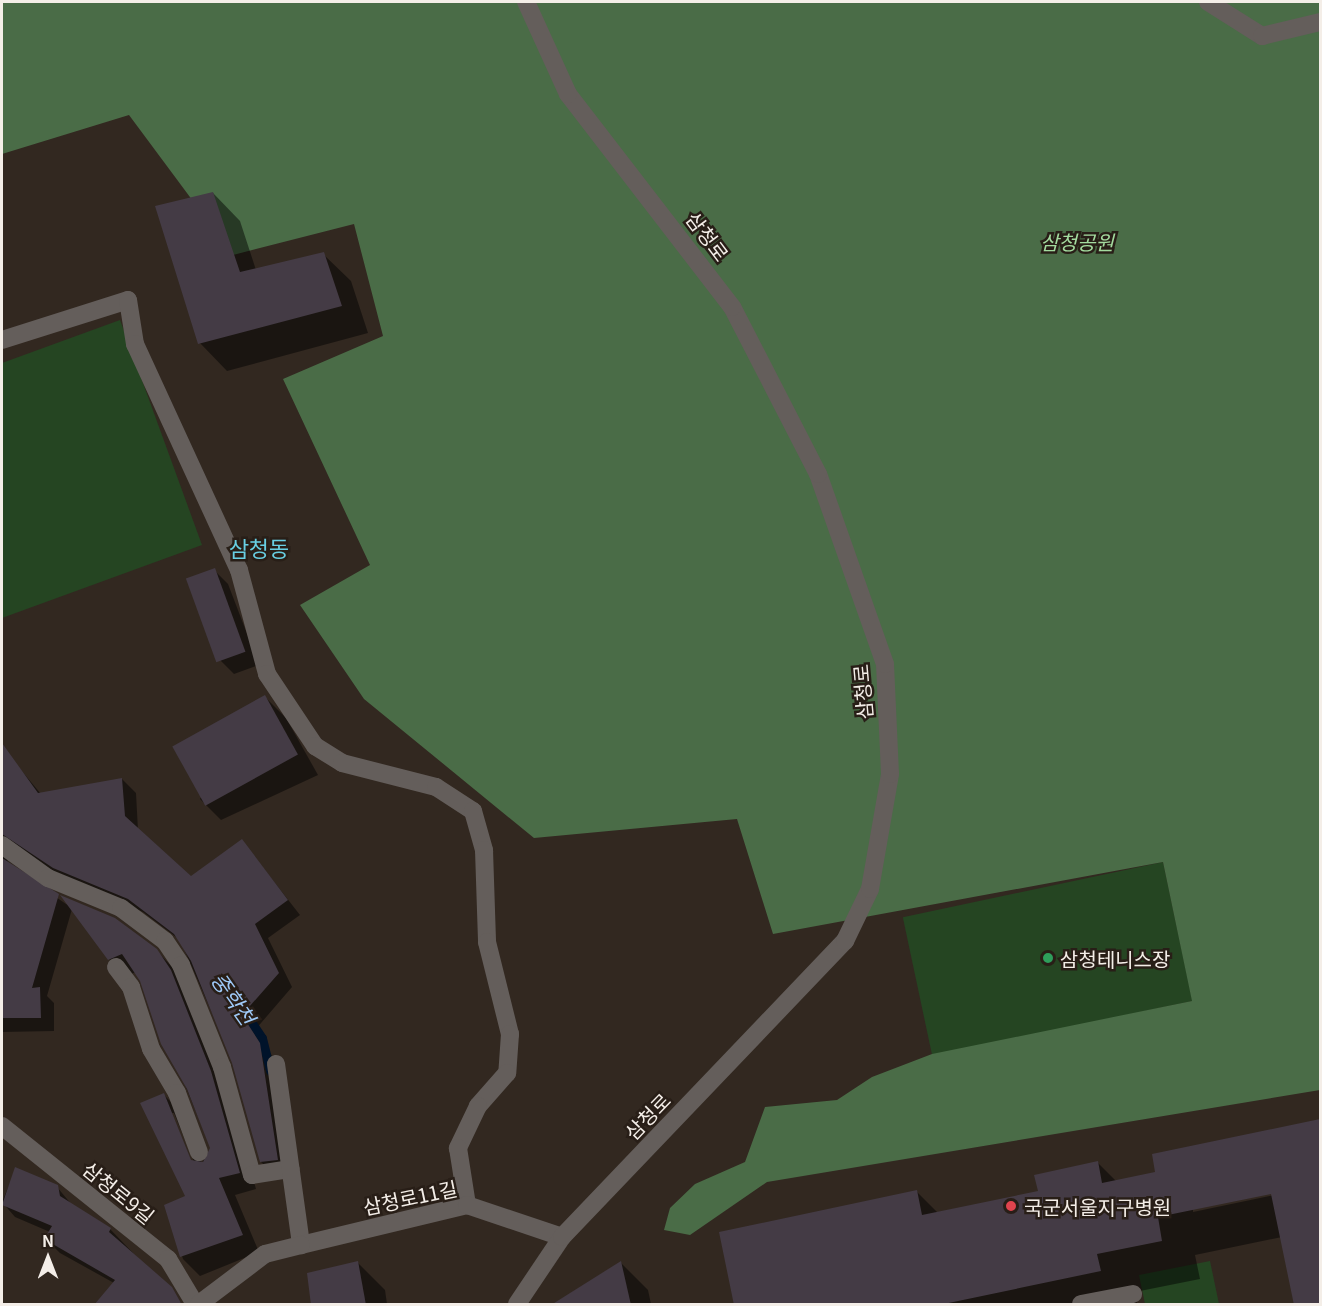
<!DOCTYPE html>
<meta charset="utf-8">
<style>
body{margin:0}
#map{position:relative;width:1322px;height:1306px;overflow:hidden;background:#322820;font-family:Georgia,"Noto Sans KR",serif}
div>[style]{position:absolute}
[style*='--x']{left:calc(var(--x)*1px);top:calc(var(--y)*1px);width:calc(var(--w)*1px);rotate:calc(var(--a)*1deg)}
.green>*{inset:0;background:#254522;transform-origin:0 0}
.forest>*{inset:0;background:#4a6c47}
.shadow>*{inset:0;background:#0007}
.stream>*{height:9px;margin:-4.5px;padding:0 4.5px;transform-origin:4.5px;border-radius:4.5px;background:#00132a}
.building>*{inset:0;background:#443b45;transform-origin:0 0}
.minor>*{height:18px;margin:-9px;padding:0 9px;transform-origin:9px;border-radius:9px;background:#645e5b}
.dots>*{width:16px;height:16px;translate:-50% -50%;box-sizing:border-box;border:3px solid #281e17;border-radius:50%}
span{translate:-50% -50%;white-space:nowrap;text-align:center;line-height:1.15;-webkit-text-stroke:5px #281e17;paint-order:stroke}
.street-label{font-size:20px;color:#f4eee8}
.park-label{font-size:20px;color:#a4db9f;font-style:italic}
.poi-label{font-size:20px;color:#f4eee8}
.left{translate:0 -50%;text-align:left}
.water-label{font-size:21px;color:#9fcaf8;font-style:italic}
.quarter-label{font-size:22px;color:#68cfe3}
.frame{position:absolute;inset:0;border:3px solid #f4eee8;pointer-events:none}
.north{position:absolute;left:18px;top:1228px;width:60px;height:60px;-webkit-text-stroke:4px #281e17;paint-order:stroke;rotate:0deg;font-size:16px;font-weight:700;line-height:24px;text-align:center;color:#f4eee8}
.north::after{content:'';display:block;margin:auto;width:21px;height:27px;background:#f4eee8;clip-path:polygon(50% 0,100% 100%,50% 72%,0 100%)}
</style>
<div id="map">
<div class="green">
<i style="clip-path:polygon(120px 320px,202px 545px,2px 618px,2px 363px)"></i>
<i style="left:1163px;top:862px;width:142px;height:266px;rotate:78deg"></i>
<i style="clip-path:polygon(1210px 1261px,1219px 1304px,1145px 1304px,1139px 1275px)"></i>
</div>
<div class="forest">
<i style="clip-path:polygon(2px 2px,1320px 2px,1320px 1090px,767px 1182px,690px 1235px,664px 1230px,670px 1208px,695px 1184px,745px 1162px,765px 1107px,837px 1100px,872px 1077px,932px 1054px,1192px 1001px,1163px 862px,773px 934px,737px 819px,534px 838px,364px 699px,300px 605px,370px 565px,283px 379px,383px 336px,354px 224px,233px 255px,129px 115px,2px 154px)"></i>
</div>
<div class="shadow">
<i style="clip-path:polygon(213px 193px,240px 221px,256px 270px,323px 254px,351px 281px,368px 333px,227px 371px,200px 343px)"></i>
<i style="clip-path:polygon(214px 570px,228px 584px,259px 665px,234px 674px,220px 660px)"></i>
<i style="clip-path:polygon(265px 697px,286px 718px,318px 775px,221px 820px,200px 799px)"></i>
<i style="clip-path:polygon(evenodd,2px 755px,11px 758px,41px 794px,122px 779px,136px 793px,138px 830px,191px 878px,242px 841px,300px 915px,268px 938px,292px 987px,255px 1030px,274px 1059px,291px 1173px,276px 1176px,261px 1162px,234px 1062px,180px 940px,143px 912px,6px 853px,8px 864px,66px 904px,156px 950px,173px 968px,228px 1089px,256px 1189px,235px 1195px,259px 1252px,200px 1276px,183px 1259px,166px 1206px,187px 1196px,164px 1095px,181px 1112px,202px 1163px,211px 1148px,142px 980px,136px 972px,126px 976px,109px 959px,72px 909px,47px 996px,54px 1003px,54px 1031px,2px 1032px,2px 755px,171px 1113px,174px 1113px,196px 1167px,193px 1168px,171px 1113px)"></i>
<i style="clip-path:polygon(evenodd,1320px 1120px,1320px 1304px,1295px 1304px,1282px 1237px,1195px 1255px,1200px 1279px,1135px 1292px,1137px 1304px,736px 1304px,917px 1192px,938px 1213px,1039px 1192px,1098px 1163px,1116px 1181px,1157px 1173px,1153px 1155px,1320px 1120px,1278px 1191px,1279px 1194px,1193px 1212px,1193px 1208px,1278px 1191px)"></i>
<i style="clip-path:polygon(16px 1169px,57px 1187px,72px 1205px,110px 1229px,182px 1304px,114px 1283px,60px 1253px,46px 1239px,50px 1232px,15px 1217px,2px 1202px)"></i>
<i style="clip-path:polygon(357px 1262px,385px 1290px,387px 1304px,312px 1304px)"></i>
<i style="clip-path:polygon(621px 1263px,648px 1290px,651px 1304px,555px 1304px)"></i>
</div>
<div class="stream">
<i style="--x:238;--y:1002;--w:43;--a:56.3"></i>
<i style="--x:262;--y:1038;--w:34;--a:76"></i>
</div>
<div class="building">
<i style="clip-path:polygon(213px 192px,240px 272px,324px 252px,342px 306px,198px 344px,155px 206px)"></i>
<i style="left:215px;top:568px;width:89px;height:31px;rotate:70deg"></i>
<i style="left:265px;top:695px;width:68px;height:106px;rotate:61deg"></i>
<i style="clip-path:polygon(2px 743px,38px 793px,122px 778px,125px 816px,191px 876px,242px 839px,288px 900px,255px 924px,279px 973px,242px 1015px,260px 1043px,278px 1160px,260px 1162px,232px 1063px,191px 961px,174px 934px,128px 899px,53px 868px,2px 834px)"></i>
<i style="clip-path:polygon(2px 858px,59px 894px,32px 988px,40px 987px,41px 1018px,2px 1018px)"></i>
<i style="clip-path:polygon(60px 895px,115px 918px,157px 949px,171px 970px,211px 1071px,240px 1173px,219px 1178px,243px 1235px,180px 1257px,164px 1205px,185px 1196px,140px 1103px,164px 1093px,191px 1160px,203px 1162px,210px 1148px,187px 1089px,161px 1044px,140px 981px,122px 954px,108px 960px)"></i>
<i style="clip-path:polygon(1320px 1119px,1320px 1305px,1294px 1305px,1271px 1194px,1158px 1217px,1162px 1241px,1097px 1254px,1101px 1271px,939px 1305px,734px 1305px,719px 1232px,917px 1190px,922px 1215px,1038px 1191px,1034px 1175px,1098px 1161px,1102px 1183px,1155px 1172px,1152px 1154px)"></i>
<i style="clip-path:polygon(15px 1167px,58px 1185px,60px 1196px,111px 1228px,109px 1232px,172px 1287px,182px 1305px,94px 1305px,115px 1280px,44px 1239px,52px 1226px,2px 1205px)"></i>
<i style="clip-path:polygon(358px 1261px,366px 1305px,311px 1305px,307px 1273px)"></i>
<i style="clip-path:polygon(621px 1261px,631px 1305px,551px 1305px)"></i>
</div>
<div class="minor">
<i style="--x:1208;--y:2;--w:64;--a:32.2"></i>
<i style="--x:1262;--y:36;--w:60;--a:-13.6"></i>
<i style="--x:2;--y:340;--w:132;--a:-17.6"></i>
<i style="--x:128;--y:300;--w:45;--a:81"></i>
<i style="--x:135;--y:344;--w:249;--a:65.3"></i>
<i style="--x:239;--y:570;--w:108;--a:74.9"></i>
<i style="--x:267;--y:674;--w:87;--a:56.3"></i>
<i style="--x:315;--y:746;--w:32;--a:32"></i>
<i style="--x:342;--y:763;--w:97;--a:14.3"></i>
<i style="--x:436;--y:787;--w:44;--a:33"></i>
<i style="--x:473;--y:811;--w:41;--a:74.2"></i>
<i style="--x:484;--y:850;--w:92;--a:88.1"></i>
<i style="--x:487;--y:942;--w:95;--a:76"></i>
<i style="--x:510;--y:1034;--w:39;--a:94"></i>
<i style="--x:507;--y:1073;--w:44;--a:131.3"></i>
<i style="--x:478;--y:1106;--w:47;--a:115.5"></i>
<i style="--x:458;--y:1148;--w:58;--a:81"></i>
<i style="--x:2;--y:845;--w:57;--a:35.7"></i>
<i style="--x:48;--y:878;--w:79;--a:22.3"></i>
<i style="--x:121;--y:908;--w:55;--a:36.9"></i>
<i style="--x:165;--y:941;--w:29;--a:56"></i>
<i style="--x:181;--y:965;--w:110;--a:68.1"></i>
<i style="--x:222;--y:1067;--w:112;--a:74.5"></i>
<i style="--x:252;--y:1175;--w:39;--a:-9"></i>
<i style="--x:116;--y:967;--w:25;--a:53"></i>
<i style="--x:131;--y:987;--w:65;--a:72.1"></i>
<i style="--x:151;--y:1049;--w:51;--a:59.4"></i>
<i style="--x:177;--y:1093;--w:63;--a:69.6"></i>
<i style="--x:276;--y:1064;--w:183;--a:82.1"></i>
<i style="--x:301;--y:1245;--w:171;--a:-13.5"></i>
<i style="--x:467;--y:1205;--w:100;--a:18.6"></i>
<i style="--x:2;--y:1126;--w:213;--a:38.7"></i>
<i style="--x:168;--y:1259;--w:52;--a:59"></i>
<i style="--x:199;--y:1304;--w:83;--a:-37.1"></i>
<i style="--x:265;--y:1254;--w:37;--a:-14"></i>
<i style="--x:517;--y:1304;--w:81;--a:-56.1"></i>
<i style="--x:562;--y:1237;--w:410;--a:-46.3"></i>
<i style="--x:845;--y:941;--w:58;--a:-64.3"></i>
<i style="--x:870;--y:889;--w:117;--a:-80.1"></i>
<i style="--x:890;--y:774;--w:110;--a:-92.6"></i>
<i style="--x:885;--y:664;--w:201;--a:-109.4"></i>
<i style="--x:818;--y:474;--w:188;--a:-117.2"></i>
<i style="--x:732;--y:307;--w:269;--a:-127.6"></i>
<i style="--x:568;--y:94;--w:101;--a:-114.5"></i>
<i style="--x:1081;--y:1304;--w:53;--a:-10.9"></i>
</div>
<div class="dots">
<i style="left:1048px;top:958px;background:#2e9e5b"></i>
<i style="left:1011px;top:1206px;background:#e0444e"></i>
</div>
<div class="street-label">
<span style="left:708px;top:236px;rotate:53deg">삼청로</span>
<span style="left:862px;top:692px;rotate:-95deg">삼청로</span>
<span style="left:647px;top:1116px;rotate:-46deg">삼청로</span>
<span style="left:119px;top:1192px;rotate:39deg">삼청로9길</span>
<span style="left:410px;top:1197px;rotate:-12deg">삼청로11길</span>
</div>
<div class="park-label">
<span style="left:1077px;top:241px">삼청공원</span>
</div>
<div class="poi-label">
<span class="left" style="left:1060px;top:958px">삼청테니스장</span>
<span class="left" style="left:1024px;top:1206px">국군서울지구병원</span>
</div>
<div class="water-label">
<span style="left:234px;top:998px;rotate:55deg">중학천</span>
</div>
<div class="quarter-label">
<span style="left:259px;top:548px">삼청동</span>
</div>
<div class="frame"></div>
<div class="north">N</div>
</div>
